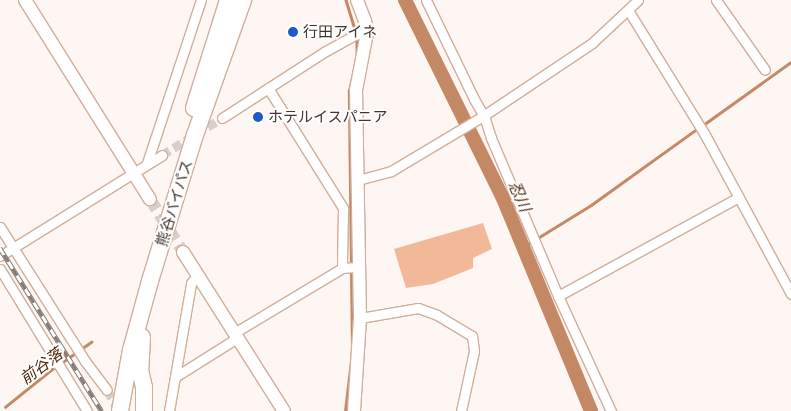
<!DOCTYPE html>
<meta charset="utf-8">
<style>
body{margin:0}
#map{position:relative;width:791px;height:411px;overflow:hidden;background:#fdf6f2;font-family:"Asap Condensed","Noto Sans JP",sans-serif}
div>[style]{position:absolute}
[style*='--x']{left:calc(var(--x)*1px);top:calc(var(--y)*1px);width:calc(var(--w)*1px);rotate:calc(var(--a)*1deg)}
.green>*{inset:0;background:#f2b998}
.stream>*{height:2.5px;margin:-1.25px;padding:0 1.25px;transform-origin:1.25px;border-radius:1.25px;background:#c58865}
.river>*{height:14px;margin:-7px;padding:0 7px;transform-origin:7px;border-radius:7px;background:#c58865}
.street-tunnel>*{height:9px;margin-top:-4.5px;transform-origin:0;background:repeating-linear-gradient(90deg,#d8cfcb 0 9px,transparent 0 13.5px)}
.secondary-tunnel>*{height:12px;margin-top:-6px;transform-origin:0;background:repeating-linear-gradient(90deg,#d8cfcb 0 12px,transparent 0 18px)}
.roads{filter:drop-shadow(1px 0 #cfae9b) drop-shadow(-1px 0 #cfae9b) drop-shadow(0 1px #cfae9b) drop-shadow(0 -1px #cfae9b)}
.street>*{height:9px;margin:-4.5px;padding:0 4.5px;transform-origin:4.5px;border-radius:4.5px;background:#fff}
.secondary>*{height:12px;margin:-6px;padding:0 6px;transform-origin:6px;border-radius:6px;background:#fff}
.highway>*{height:16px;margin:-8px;padding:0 8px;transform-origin:8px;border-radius:8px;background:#fff}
.rail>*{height:4.5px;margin-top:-2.25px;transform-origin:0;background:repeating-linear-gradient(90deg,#fff 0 8px,#867b75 0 16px);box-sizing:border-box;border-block:1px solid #867b75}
.dots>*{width:14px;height:14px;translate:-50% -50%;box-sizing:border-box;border:2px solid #fff;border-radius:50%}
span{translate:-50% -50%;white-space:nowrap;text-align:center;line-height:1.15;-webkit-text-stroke:4px #fff;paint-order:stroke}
.poi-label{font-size:15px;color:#43352e}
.left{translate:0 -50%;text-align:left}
.street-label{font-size:15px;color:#43352e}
.water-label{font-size:16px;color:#50280d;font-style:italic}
</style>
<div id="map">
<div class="green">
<i style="clip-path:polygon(483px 223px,492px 249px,473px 258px,473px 268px,433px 284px,406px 288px,394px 249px)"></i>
</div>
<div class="stream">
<i style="--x:346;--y:0;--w:34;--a:73"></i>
<i style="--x:357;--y:37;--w:15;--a:90"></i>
<i style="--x:703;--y:125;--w:108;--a:-35.6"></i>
<i style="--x:523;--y:247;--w:80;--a:-31.7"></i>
<i style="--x:591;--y:205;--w:132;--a:-35.7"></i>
<i style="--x:61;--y:363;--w:37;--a:-35"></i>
<i style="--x:5;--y:407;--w:65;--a:-38.8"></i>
<i style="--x:345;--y:411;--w:59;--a:-83.2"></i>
<i style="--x:352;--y:352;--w:261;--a:-90.7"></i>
<i style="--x:349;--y:91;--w:28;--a:-77"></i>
</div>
<div class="river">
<i style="--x:405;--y:0;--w:219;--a:63.7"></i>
<i style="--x:502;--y:196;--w:233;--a:67.5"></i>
</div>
<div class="street-tunnel">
<i style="--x:162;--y:155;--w:70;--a:-31.7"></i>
<i style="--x:107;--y:390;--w:25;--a:58"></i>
</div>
<div class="secondary-tunnel">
<i style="--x:150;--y:199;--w:62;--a:58.1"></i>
</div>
<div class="roads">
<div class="street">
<i style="--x:426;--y:0;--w:110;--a:64.1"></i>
<i style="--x:474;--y:99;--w:20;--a:60"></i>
<i style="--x:484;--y:116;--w:23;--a:72"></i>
<i style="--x:491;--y:138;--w:172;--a:67"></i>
<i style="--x:558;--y:296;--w:127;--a:65.3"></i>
<i style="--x:716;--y:0;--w:85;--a:55"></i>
<i style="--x:628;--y:10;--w:145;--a:58.3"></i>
<i style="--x:704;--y:133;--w:183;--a:61.6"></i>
<i style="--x:268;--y:88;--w:142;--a:58"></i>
<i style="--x:343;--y:208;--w:60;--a:91"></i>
<i style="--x:342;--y:268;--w:16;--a:-4"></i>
<i style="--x:222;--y:118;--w:121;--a:-32.9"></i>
<i style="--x:324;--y:52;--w:38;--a:-29"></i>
<i style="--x:357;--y:34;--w:10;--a:-6"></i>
<i style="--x:147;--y:163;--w:172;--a:-71.7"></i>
<i style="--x:358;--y:180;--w:34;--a:-15"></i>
<i style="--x:391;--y:171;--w:104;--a:-30.8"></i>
<i style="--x:480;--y:118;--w:135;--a:-33.8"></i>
<i style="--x:592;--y:43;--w:63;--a:-43.1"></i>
<i style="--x:0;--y:227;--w:159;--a:57.6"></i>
<i style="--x:85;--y:361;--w:36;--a:53"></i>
<i style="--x:0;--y:256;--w:191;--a:-31.9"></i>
<i style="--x:0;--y:269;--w:167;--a:58.5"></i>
<i style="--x:558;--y:296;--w:206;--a:-28.7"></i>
<i style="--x:360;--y:318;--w:59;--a:-9.8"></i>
<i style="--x:418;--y:308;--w:20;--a:20"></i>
<i style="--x:437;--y:315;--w:41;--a:31"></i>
<i style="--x:472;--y:336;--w:15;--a:82"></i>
<i style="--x:474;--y:351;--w:61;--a:102.2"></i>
<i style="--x:234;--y:333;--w:126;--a:-31"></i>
<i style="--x:175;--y:377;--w:73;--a:-32.2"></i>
<i style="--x:169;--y:411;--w:130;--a:-80.2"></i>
<i style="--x:191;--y:283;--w:11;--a:-49"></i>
</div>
<div class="secondary">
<i style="--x:25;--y:0;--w:235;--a:57.9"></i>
<i style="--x:183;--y:252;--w:188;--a:57.6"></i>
<i style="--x:354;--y:411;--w:93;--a:-86.3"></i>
<i style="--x:360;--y:318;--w:228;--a:-91"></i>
<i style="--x:356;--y:90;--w:58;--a:-79.1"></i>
<i style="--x:367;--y:33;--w:12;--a:-99"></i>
<i style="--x:365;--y:21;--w:22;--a:-111"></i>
</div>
<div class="highway">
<i style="--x:194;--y:108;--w:113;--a:-72.5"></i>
<i style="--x:142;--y:337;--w:33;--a:93"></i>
<i style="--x:140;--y:370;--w:17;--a:77"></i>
<i style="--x:144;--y:387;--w:24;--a:90"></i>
<i style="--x:120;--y:411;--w:62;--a:-79.8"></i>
<i style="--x:131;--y:350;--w:72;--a:-74.6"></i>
<i style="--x:150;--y:281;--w:153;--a:-72.9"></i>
<i style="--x:195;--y:135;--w:143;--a:-70.4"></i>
</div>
</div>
<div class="rail">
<i style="--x:0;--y:248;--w:192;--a:58"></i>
</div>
<div class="dots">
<i style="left:293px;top:32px;background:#1e59c5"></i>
<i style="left:258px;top:117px;background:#1e59c5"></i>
</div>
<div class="poi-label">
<span class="left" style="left:303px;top:32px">行田アイネ</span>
<span class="left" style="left:268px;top:117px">ホテルイスパニア</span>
</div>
<div class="street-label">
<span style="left:174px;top:203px;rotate:-73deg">熊谷バイパス</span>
</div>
<div class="water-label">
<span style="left:520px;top:196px;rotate:66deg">忍川</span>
<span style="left:41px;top:366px;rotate:-37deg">前谷落</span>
</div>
</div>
